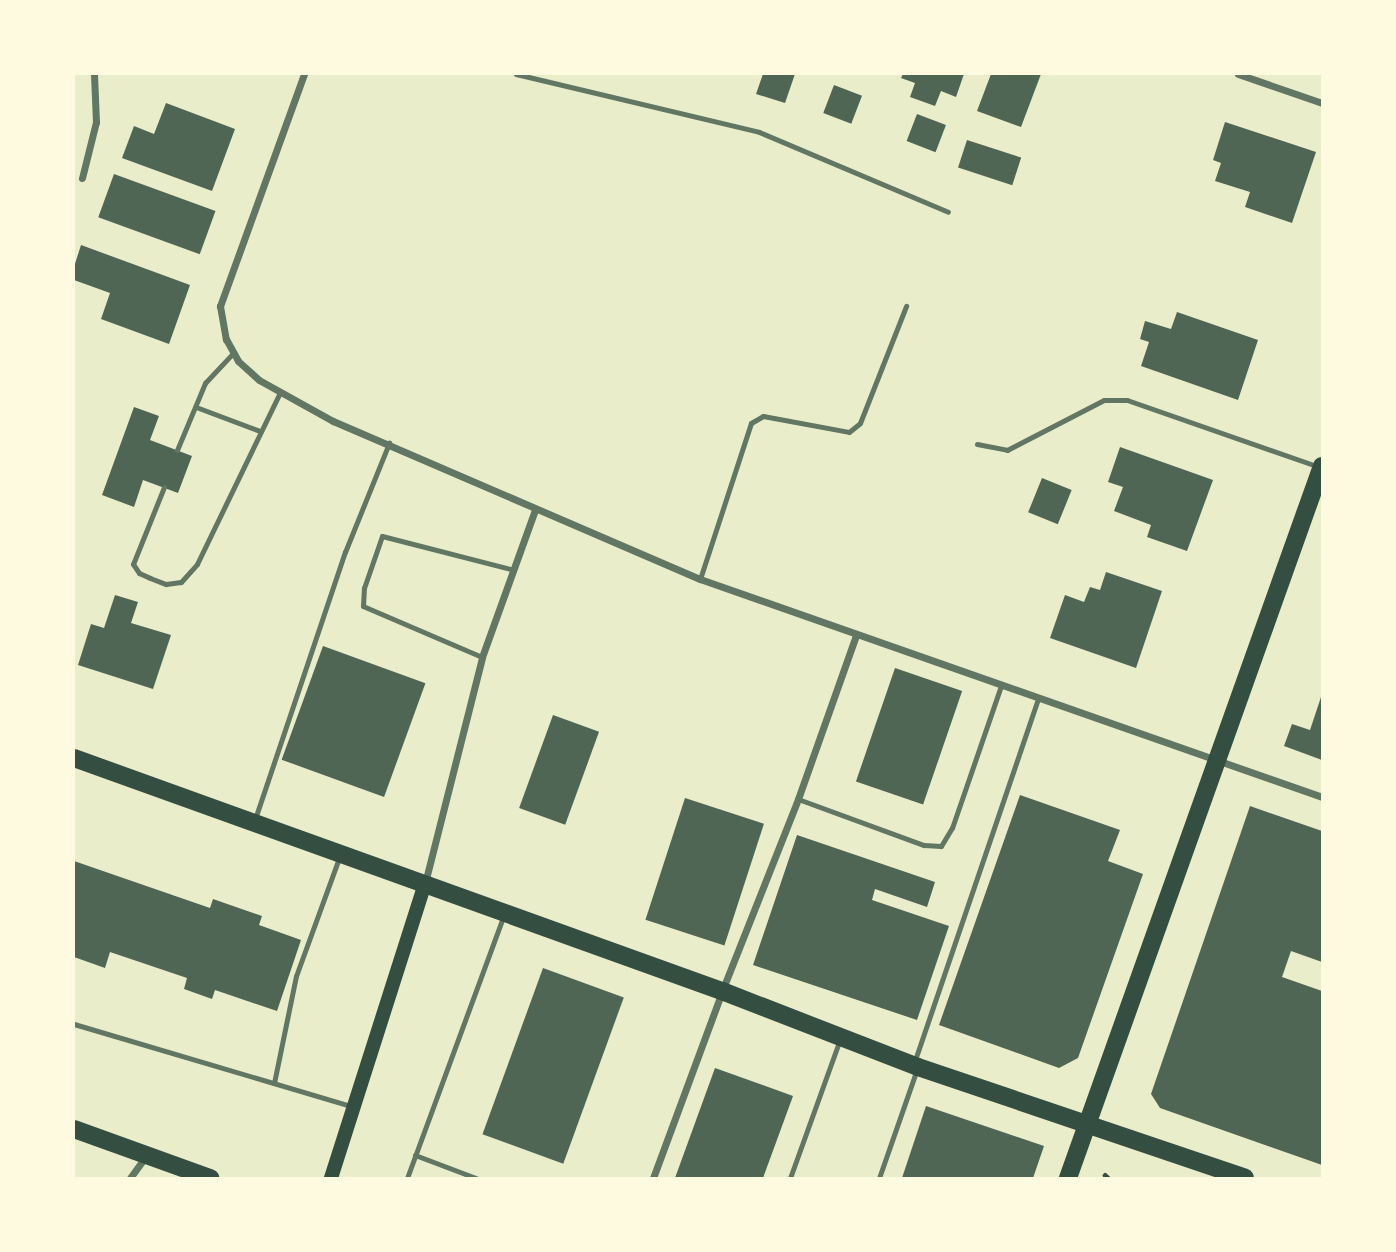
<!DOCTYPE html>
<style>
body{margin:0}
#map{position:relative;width:1396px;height:1252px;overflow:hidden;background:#e9edc9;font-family:Rubik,sans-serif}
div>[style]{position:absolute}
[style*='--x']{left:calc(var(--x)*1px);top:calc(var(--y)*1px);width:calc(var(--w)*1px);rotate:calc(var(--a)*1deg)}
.building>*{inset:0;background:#4f6655;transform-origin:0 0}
.path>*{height:4.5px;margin:-2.25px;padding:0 2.25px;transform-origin:2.25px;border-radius:2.25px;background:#344e41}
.service>*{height:5px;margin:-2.5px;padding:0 2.5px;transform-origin:2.5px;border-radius:2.5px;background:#617663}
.minor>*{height:7px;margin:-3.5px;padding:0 3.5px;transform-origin:3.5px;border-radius:3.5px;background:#617663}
.secondary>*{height:14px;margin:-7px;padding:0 7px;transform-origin:7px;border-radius:7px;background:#344e41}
.primary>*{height:18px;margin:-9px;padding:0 9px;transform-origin:9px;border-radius:9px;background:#344e41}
span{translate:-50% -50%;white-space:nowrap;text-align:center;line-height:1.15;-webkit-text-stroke:5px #fefae0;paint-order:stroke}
.frame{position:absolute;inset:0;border:75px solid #fefae0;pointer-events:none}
</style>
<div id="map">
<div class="building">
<i style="clip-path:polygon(763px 74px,795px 74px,785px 103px,756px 94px)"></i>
<i style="clip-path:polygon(903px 74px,964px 74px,956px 97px,941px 91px,935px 106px,910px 97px,915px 83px,901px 78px)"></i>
<i style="clip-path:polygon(991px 74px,1041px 74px,1021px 127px,977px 111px)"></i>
<i style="left:834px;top:85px;width:30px;height:30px;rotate:21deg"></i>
<i style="clip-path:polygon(166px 103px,235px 129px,212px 191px,122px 158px,134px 126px,154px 134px)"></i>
<i style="left:917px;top:114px;width:31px;height:29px;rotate:21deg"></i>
<i style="clip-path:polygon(1225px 122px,1316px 152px,1292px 223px,1245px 207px,1250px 192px,1215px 181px,1221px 163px,1213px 160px)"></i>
<i style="left:967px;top:140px;width:57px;height:29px;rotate:18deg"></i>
<i style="left:114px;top:174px;width:108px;height:46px;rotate:20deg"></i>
<i style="clip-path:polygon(81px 245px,190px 285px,169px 344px,101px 319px,110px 293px,74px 280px,74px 267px)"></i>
<i style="clip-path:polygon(1177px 312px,1258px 340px,1238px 400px,1141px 366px,1149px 342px,1140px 339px,1145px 321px,1171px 329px)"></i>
<i style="clip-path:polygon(134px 407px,159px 416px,150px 440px,192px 456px,178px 493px,143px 480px,134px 507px,102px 495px)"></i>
<i style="clip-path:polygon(1120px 447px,1213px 480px,1187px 551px,1147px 537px,1151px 525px,1114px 511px,1123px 487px,1108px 482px)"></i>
<i style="left:1042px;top:478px;width:32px;height:37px;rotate:22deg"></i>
<i style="clip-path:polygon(1106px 572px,1162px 591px,1136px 668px,1050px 638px,1065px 595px,1084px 602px,1090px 587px,1100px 590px)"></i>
<i style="clip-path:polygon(115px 595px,138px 602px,131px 623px,171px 635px,153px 689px,78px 665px,91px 624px,104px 628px)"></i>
<i style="left:323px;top:646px;width:109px;height:121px;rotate:20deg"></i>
<i style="left:895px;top:668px;width:71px;height:120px;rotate:19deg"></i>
<i style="clip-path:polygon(1322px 694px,1322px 760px,1284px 746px,1292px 724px,1310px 730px)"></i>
<i style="left:553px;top:715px;width:49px;height:99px;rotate:20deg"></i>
<i style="clip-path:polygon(1020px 795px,1120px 830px,1108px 861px,1143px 874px,1078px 1058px,1059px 1068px,939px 1025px)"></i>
<i style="left:685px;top:798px;width:83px;height:128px;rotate:18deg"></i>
<i style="clip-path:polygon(1250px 806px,1322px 831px,1322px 962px,1291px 951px,1282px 977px,1322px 991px,1322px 1165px,1160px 1108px,1151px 1094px)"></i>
<i style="clip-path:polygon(797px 835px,935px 882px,927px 907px,875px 889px,872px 900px,949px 926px,917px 1020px,753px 965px)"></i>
<i style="clip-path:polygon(74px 861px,210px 908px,213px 899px,262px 916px,259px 925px,301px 940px,277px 1011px,215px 990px,212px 999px,184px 989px,187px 978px,110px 952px,105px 968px,74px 957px)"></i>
<i style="left:543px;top:968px;width:86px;height:177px;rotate:20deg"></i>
<i style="clip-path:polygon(715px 1068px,793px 1096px,763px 1178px,675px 1178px)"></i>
<i style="clip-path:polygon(926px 1106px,1044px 1146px,1033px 1178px,902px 1178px)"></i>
</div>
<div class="path">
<i style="--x:1105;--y:1175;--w:4;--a:45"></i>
</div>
<div class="service">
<i style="--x:516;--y:74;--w:250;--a:13.4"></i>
<i style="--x:759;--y:132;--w:205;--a:22.9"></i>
<i style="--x:196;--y:407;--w:68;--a:20.6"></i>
<i style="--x:977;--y:444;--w:31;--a:11"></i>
<i style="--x:1007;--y:450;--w:109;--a:-27.3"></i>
<i style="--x:1104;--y:400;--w:23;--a:0"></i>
<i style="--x:1127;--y:400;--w:203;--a:19.2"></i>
<i style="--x:177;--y:450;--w:73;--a:-67.3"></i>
<i style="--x:205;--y:383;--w:42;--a:-46.9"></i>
<i style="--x:164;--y:487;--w:83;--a:111.9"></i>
<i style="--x:133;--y:564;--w:11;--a:56"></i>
<i style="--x:139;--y:573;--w:12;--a:24"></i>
<i style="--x:150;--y:578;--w:17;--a:21"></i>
<i style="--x:166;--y:584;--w:15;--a:-8"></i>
<i style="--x:181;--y:582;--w:24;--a:-48"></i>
<i style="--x:197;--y:564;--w:191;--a:-64.2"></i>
<i style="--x:700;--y:579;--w:164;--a:-71.9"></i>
<i style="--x:751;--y:423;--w:14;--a:-30"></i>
<i style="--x:763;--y:416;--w:87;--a:10.5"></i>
<i style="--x:849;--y:432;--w:14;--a:-39"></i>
<i style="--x:860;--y:423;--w:126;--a:-68.5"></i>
<i style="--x:482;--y:657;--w:129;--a:-156.8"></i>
<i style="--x:363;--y:606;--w:18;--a:-87"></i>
<i style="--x:364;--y:588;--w:55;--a:-70.9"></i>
<i style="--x:382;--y:536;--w:136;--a:14.4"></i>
<i style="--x:798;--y:799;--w:134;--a:20.1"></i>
<i style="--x:924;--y:845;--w:17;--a:3"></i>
<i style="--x:941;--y:846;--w:21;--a:-59"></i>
<i style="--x:952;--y:828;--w:150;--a:-71"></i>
<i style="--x:255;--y:819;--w:282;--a:-71.4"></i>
<i style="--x:345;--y:552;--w:118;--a:-68"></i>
<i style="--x:74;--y:1024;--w:289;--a:16.5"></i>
<i style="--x:914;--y:1063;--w:385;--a:-71.2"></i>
<i style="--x:274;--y:1083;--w:109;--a:-78.4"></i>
<i style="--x:296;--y:976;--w:126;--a:-70"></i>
<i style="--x:415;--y:1155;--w:65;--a:20.7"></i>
<i style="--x:407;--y:1178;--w:281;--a:-69.8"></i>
<i style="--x:790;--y:1178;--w:148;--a:-70.2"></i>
<i style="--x:879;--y:1178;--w:115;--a:-70.8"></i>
</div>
<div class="minor">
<i style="--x:304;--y:74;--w:247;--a:109.9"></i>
<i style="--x:220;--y:306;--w:34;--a:80"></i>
<i style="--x:226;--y:339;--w:25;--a:61"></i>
<i style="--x:238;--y:361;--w:28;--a:42"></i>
<i style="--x:259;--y:380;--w:85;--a:29"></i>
<i style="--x:333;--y:421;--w:400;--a:23.3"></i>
<i style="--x:700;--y:579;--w:659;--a:19.31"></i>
<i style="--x:1238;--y:74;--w:89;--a:19"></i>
<i style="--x:82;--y:178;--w:58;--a:-76"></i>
<i style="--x:96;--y:122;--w:48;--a:-92.4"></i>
<i style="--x:425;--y:883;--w:233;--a:-75.8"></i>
<i style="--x:482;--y:657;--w:156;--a:-70.2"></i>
<i style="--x:130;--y:1178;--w:27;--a:-54"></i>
<i style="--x:653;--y:1178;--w:199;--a:-69.7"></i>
<i style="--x:722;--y:991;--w:206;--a:-68.4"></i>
<i style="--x:798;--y:799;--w:174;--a:-70.5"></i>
</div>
<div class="secondary">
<i style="--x:331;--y:1178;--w:309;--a:-72.3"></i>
</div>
<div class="primary">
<i style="--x:74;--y:758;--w:689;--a:19.78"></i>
<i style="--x:722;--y:991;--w:210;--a:21.2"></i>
<i style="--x:918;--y:1067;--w:345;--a:18.7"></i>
<i style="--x:74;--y:1129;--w:145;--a:19.8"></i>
<i style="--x:1068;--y:1178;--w:756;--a:-70.37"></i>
</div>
<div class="frame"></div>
</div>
